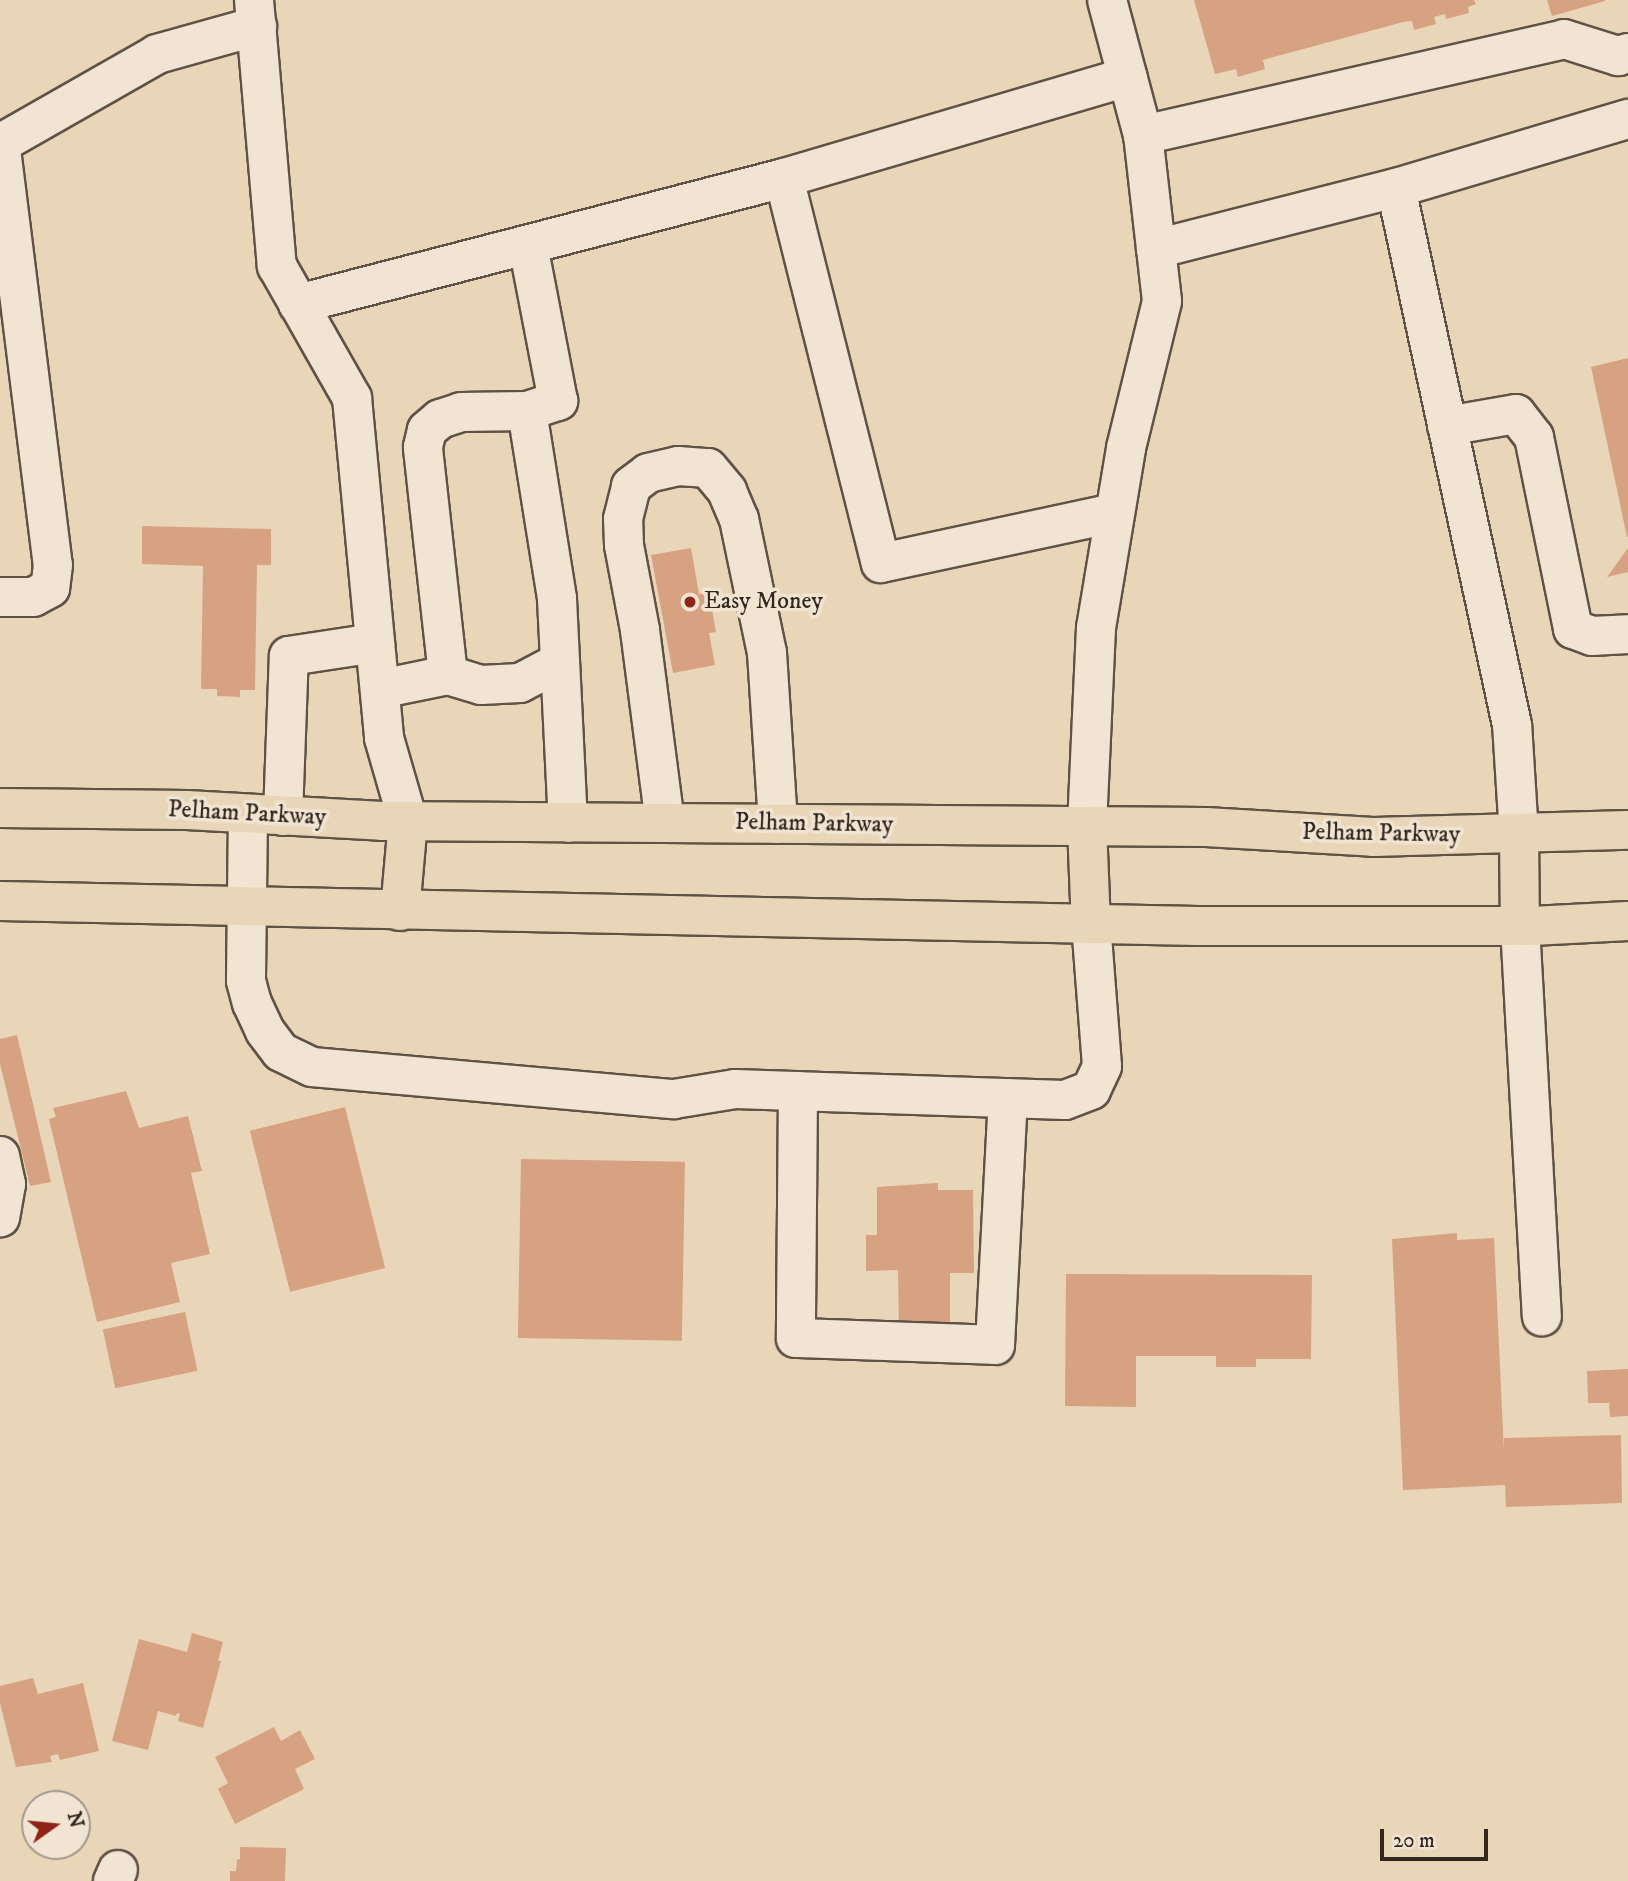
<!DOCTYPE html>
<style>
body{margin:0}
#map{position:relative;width:1628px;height:1881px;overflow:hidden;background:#e9d6b9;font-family:"IM FELL DW Pica",serif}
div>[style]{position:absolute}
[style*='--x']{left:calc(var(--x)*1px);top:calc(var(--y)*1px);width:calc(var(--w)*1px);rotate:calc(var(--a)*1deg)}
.building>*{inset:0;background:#d7a281;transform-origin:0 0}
.roads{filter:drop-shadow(2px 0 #605245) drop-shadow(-2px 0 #605245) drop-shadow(0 2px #605245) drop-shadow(0 -2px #605245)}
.minor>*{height:38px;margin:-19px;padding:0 19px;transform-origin:19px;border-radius:19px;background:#f1e4d2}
.major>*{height:38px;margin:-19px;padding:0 19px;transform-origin:19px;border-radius:19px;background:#e9d6b9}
.dots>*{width:19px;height:19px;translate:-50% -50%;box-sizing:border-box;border:4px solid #f1e4d2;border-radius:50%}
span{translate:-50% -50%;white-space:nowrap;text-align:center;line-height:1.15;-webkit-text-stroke:7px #f1e4d2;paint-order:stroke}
.poi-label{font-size:24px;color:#32261e}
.left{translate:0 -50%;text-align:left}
.street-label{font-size:24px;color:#32261e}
.north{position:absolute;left:21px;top:1790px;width:70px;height:70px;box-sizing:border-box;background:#f1e4d2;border:2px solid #a5988a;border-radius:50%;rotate:75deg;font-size:19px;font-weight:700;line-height:28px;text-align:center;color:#32261e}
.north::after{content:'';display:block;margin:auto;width:24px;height:32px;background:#8f2418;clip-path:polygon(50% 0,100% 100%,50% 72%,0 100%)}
.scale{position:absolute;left:1380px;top:1829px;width:108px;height:32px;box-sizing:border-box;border:4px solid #32261e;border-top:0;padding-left:9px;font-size:21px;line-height:24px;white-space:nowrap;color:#32261e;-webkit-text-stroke:5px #f1e4d2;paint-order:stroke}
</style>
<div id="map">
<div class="building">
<i style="clip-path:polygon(1194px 0,1474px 0,1476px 4px,1468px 7px,1469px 13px,1446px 19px,1445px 14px,1434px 17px,1436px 24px,1414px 30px,1412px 21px,1403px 22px,1263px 60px,1265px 69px,1238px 77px,1236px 69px,1215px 74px)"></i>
<i style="clip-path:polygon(1547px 0,1605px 0,1605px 1px,1552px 16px)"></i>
<i style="clip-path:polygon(1628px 358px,1628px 537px,1627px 537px,1591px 367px)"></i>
<i style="clip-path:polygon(142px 526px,271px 529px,271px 565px,257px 565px,255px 690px,240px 690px,240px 697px,217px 696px,217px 689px,201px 689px,203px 566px,142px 564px)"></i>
<i style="clip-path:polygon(691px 548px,699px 594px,709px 592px,716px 632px,709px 633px,715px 665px,673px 673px,651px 555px)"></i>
<i style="clip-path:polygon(1628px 548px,1628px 572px,1607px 577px)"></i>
<i style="clip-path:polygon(17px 1035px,51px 1182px,30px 1186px,0 1064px,0 1039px)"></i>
<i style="clip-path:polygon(126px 1091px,139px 1128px,188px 1116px,202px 1171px,191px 1173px,210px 1254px,171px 1263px,180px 1302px,97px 1322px,49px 1119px,56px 1117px,53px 1108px)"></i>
<i style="left:345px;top:1107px;width:166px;height:98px;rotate:76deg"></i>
<i style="left:521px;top:1159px;width:164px;height:179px;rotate:1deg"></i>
<i style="clip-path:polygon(938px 1183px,938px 1190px,973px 1190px,974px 1273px,950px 1273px,950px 1330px,899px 1331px,898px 1270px,866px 1271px,866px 1235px,877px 1235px,877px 1187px)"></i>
<i style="clip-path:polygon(1457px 1233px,1457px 1240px,1494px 1238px,1504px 1452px,1504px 1438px,1621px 1435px,1622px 1503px,1506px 1507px,1505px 1485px,1403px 1490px,1392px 1239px)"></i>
<i style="clip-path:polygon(1066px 1274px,1312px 1275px,1311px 1359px,1256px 1359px,1256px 1367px,1216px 1367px,1216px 1356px,1136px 1356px,1136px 1407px,1065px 1406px)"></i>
<i style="left:185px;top:1312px;width:60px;height:84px;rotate:78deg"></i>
<i style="clip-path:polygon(1628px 1369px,1628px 1416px,1610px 1417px,1609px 1403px,1588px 1403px,1587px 1371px)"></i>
<i style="clip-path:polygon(192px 1633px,223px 1642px,218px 1661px,221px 1661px,203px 1728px,178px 1721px,180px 1714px,177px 1713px,176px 1716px,158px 1711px,148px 1750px,112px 1741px,139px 1639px,187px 1652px)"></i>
<i style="clip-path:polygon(33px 1678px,38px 1694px,83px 1683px,99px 1751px,60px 1760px,58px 1754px,50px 1756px,52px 1762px,16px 1767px,0 1703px,0 1686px)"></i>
<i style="clip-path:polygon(274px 1727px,281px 1741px,300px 1730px,315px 1759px,295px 1769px,304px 1789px,235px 1824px,218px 1789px,228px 1783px,215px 1757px)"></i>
<i style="clip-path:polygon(240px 1847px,286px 1848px,285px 1881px,230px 1881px,230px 1871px,236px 1871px,237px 1860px,240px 1859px)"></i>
</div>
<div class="roads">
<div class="minor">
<i style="--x:254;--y:0;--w:267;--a:85.1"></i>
<i style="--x:277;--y:266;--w:152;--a:60.4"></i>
<i style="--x:352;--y:398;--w:342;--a:84.6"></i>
<i style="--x:384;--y:738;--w:86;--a:73.9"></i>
<i style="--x:1107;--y:0;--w:140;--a:75.1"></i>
<i style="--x:1143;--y:135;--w:432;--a:-12.8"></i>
<i style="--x:1564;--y:39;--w:57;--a:17.5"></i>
<i style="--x:1618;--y:56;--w:10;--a:-17"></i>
<i style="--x:0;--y:141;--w:427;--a:82.9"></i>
<i style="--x:53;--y:565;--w:23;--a:97"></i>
<i style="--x:50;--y:588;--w:19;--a:152"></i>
<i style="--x:33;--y:597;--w:33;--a:180"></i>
<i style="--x:3;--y:142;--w:177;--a:-29.7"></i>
<i style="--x:157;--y:54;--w:104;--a:-15.6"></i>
<i style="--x:784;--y:178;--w:358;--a:-16.4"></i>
<i style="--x:1156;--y:249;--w:248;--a:-14.3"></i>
<i style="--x:298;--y:304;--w:502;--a:-14.53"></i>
<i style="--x:784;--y:178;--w:397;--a:75.9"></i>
<i style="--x:881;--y:563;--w:239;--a:-12.1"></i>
<i style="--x:527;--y:411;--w:190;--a:80.9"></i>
<i style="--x:557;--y:599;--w:224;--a:87.2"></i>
<i style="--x:1447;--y:426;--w:70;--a:-9.9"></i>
<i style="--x:1516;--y:414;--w:29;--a:52"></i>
<i style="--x:1534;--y:437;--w:196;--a:78.5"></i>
<i style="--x:1573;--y:629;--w:20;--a:20"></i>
<i style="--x:1592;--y:636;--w:36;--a:-3"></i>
<i style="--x:448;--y:675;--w:229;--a:-96.3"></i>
<i style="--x:423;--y:447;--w:17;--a:-77"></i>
<i style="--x:427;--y:430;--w:17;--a:-40"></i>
<i style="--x:440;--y:419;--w:22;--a:-18"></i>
<i style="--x:461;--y:412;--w:66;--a:-0.9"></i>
<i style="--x:527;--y:411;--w:33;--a:-18"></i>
<i style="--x:558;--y:401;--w:159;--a:-100.9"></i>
<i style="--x:380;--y:689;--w:69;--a:-11.6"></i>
<i style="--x:448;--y:675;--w:34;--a:17"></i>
<i style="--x:481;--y:685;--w:39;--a:-3"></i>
<i style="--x:520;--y:683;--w:45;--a:-27.7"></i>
<i style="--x:248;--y:814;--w:167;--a:90.7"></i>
<i style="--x:246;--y:981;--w:23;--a:75"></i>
<i style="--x:252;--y:1003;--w:31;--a:65"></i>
<i style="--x:265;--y:1031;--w:26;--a:53"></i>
<i style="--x:281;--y:1052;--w:34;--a:26"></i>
<i style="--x:312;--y:1067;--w:363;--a:5.1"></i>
<i style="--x:674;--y:1099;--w:62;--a:-9.3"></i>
<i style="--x:735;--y:1089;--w:330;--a:1.9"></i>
<i style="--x:1065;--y:1100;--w:28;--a:-21"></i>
<i style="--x:1091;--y:1090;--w:26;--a:-65"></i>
<i style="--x:1102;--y:1066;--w:142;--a:-94.4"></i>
<i style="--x:283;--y:816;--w:160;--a:-87.9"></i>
<i style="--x:289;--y:656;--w:87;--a:-8.6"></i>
<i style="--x:665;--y:823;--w:195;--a:-97.4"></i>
<i style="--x:640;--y:630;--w:86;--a:-100.7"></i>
<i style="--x:624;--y:545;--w:26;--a:-92"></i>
<i style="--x:623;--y:519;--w:34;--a:-76"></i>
<i style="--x:631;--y:486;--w:21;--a:-37"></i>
<i style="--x:648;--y:473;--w:31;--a:-13"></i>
<i style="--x:678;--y:466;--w:30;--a:4"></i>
<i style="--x:708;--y:468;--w:30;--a:50"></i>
<i style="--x:727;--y:491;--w:30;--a:67"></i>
<i style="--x:739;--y:519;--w:137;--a:78.2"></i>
<i style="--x:767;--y:653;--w:171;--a:86.3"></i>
<i style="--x:1087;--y:826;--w:198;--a:-87.4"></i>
<i style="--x:1096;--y:628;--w:182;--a:-80.5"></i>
<i style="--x:1126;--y:448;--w:151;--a:-76.2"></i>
<i style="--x:1162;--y:301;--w:167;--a:-96.5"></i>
<i style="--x:1519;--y:835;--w:110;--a:-93.6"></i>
<i style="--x:1512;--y:725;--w:549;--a:-102.19"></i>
<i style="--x:1396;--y:188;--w:242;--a:-16.6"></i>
<i style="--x:1520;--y:926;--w:391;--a:86.8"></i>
<i style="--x:798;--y:1091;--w:247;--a:90.5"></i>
<i style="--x:796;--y:1338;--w:199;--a:2"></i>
<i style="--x:995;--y:1345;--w:247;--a:-87"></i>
<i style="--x:0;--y:1156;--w:29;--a:78"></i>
<i style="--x:6;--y:1184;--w:34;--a:100"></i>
<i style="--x:113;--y:1881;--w:12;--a:-66"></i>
</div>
<div class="major">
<i style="--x:0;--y:808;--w:187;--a:0.6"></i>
<i style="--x:187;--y:810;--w:195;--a:3.2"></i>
<i style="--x:382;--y:821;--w:824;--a:0.42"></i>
<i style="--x:1206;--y:827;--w:167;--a:3.4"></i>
<i style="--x:1373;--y:837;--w:255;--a:-1.6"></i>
<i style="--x:1087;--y:826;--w:98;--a:87.7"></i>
<i style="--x:1519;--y:835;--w:91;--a:89.4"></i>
<i style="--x:0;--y:901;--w:1198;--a:1.2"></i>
<i style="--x:1198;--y:926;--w:334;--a:0"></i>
<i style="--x:1532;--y:926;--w:96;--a:-3"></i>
<i style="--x:400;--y:911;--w:90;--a:-84.9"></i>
</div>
</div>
<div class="dots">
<i style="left:690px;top:602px;background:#8f2418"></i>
</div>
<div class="poi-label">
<span class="left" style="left:704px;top:602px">Easy Money</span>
</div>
<div class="street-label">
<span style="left:247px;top:814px;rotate:3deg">Pelham Parkway</span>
<span style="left:814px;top:824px;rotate:1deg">Pelham Parkway</span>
<span style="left:1381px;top:834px;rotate:1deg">Pelham Parkway</span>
</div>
<div class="north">N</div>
<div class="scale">20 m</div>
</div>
